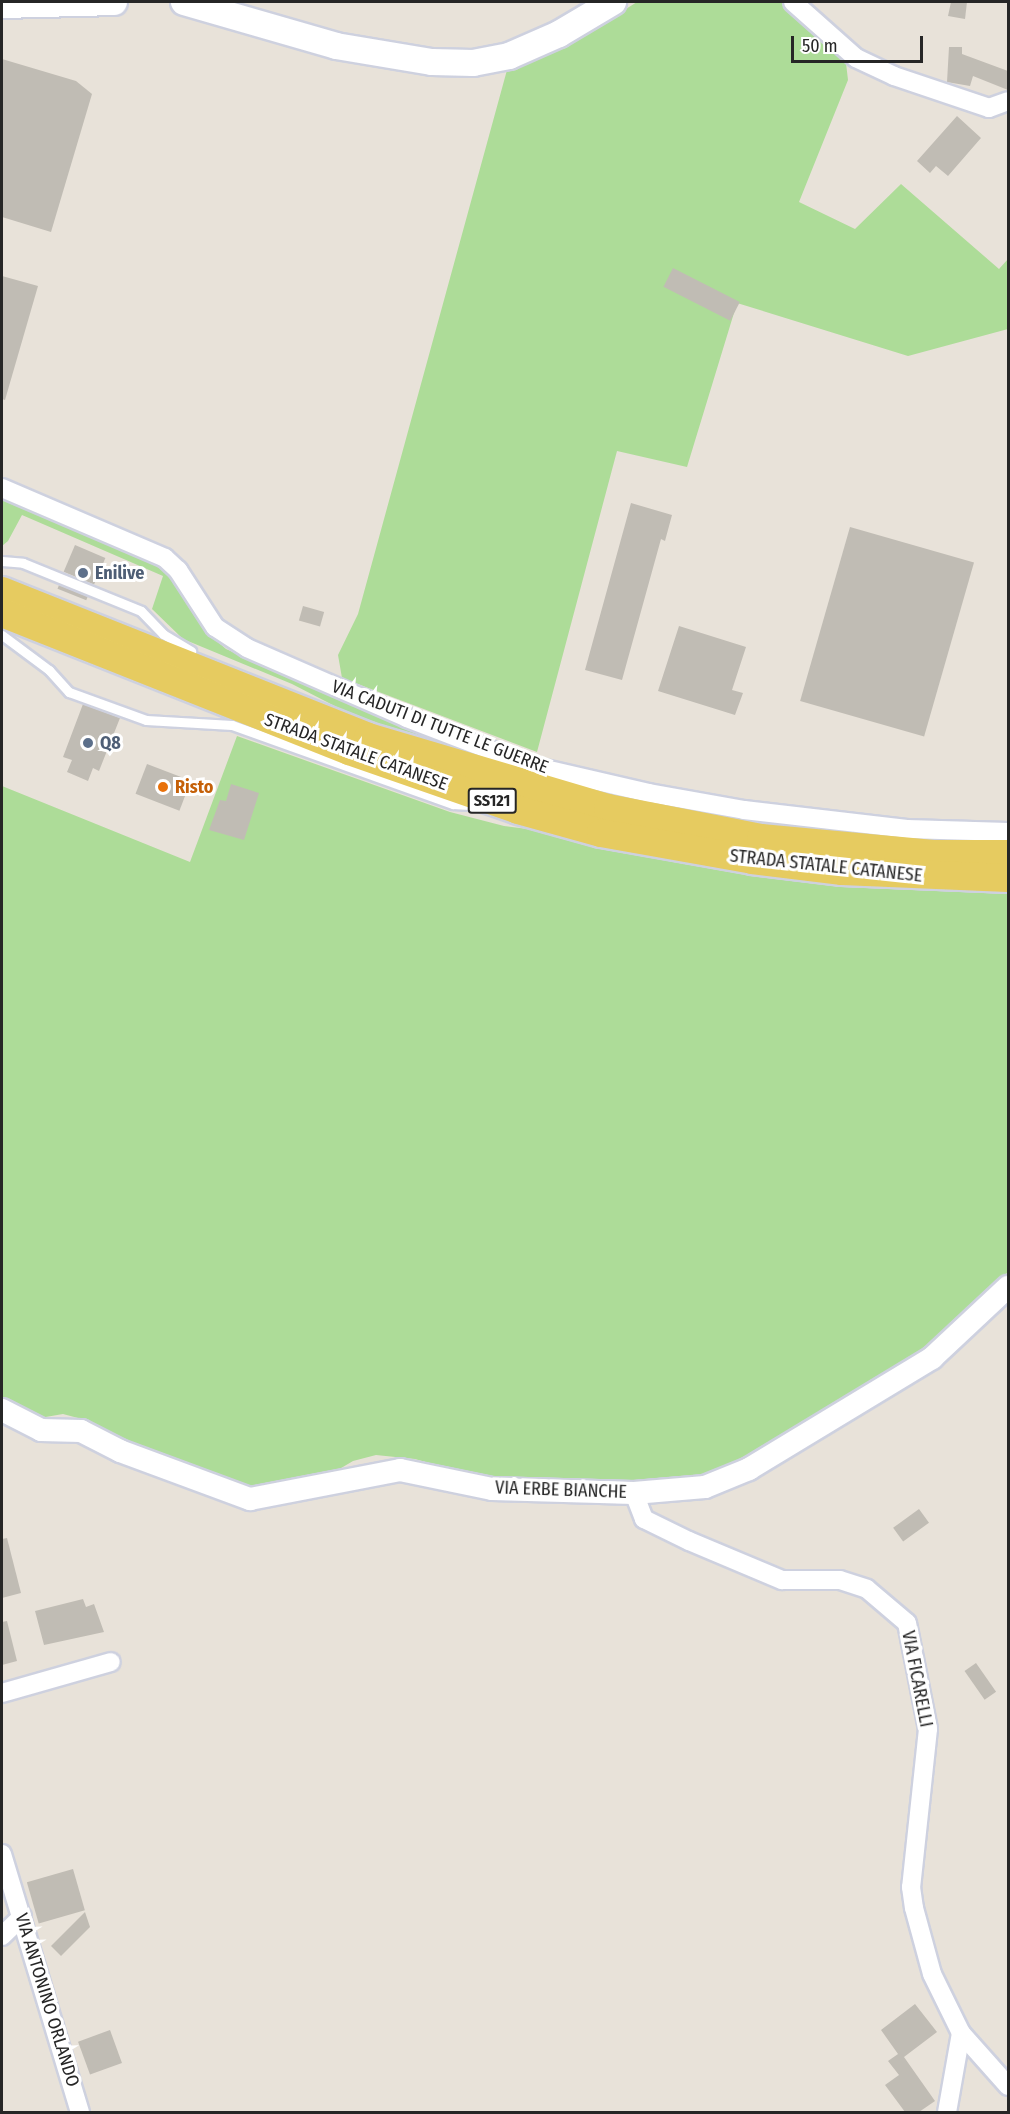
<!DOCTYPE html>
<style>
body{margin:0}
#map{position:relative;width:1010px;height:2114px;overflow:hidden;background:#e8e2d9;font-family:"Fira Sans Condensed",sans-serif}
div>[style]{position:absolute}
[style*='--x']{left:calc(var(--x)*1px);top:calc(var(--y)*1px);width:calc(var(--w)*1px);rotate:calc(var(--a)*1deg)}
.green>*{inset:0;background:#addc98}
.building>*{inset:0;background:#c0bcb4;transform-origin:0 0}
.roads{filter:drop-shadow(2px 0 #ced1df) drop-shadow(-2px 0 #ced1df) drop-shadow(0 2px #ced1df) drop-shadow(0 -2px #ced1df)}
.service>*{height:9px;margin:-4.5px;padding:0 4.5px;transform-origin:4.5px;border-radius:4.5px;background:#fff}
.minor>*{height:18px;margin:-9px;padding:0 9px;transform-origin:9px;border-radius:9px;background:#fff}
.tertiary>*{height:22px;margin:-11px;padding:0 11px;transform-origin:11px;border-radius:11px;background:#fff}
.secondary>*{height:26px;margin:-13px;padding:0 13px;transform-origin:13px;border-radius:13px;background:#fff}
.primary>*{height:28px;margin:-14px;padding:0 14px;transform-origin:14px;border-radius:14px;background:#e6cb60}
.dots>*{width:16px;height:16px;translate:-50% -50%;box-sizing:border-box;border:3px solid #fff;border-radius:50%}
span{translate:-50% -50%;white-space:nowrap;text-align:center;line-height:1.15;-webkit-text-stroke:6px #fff;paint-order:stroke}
.shield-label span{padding:2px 4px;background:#fff;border:2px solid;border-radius:4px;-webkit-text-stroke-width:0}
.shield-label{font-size:16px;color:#262626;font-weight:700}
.service-label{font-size:18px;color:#4e5e75;font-weight:700}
.left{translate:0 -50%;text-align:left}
.street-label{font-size:18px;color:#262626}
.food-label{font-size:18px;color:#c56008;font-weight:700}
.frame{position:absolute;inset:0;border:3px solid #262626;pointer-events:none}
.scale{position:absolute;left:791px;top:36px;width:132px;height:27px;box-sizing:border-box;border:3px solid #262626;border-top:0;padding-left:8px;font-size:18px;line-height:21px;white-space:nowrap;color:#262626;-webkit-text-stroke:4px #fff;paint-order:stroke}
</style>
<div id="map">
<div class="green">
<i style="clip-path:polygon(637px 2px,784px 2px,846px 63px,848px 80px,799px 202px,855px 229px,901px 184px,999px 269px,1008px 259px,1008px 329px,908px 356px,737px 303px,687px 467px,617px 451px,537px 752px,342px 678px,338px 655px,358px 614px,507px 70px,567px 46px)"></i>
<i style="clip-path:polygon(2px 500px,150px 560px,164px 569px,205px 631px,226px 649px,471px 756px,358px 718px,292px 684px,183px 639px,152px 609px,163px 576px,22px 515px,8px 541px,2px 546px)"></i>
<i style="clip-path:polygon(237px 736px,450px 812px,504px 826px,1008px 891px,1008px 1272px,928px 1350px,716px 1476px,697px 1479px,613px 1481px,589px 1486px,492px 1481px,415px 1459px,376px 1455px,353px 1461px,326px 1477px,251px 1488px,155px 1456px,78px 1418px,63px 1414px,34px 1419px,14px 1410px,2px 1399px,2px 786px,190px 862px)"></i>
</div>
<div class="building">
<i style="clip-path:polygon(951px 2px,967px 2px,965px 19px,948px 16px)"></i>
<i style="clip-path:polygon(949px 47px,962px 47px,962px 54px,1008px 71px,1008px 90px,973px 76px,970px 86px,947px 82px)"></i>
<i style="clip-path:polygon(2px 59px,76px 81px,92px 94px,51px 232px,2px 217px)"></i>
<i style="clip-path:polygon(957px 116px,981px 138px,948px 176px,936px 166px,930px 173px,917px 161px)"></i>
<i style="left:673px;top:268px;width:75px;height:21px;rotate:27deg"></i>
<i style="clip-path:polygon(2px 276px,38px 286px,5px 400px,2px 399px)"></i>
<i style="clip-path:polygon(631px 503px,672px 515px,665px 541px,661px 539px,622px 680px,585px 670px)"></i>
<i style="left:850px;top:527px;width:129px;height:181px;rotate:16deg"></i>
<i style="left:75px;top:545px;width:33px;height:29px;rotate:23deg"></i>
<i style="left:59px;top:585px;width:31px;height:4px;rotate:22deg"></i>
<i style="left:303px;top:606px;width:22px;height:15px;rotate:16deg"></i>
<i style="clip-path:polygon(679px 626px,746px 647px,732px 690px,743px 693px,735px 715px,658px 691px)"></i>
<i style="clip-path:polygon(83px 704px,120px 718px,99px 771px,93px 768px,88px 781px,67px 772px,72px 760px,63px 757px)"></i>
<i style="left:147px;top:764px;width:47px;height:32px;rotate:21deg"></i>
<i style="clip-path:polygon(231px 784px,259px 793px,244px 840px,209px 830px,220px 800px,226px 801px)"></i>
<i style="left:919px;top:1509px;width:17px;height:32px;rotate:54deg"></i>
<i style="clip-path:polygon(7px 1538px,21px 1593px,2px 1598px,2px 1539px)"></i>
<i style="clip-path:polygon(83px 1599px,86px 1607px,94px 1604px,104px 1632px,44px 1645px,35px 1611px)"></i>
<i style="clip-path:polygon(7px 1621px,17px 1661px,2px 1665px,2px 1622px)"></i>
<i style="left:976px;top:1663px;width:35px;height:14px;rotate:55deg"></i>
<i style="left:73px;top:1869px;width:43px;height:48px;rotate:74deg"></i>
<i style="clip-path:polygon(85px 1912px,90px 1927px,61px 1956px,51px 1946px)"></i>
<i style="clip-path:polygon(915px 2004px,937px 2032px,904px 2057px,935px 2101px,919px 2112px,905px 2112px,885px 2085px,899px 2075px,888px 2061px,898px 2054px,881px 2030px)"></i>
<i style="left:110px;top:2030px;width:35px;height:34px;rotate:70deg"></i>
</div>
<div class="roads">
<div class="service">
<i style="--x:2;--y:561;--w:21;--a:5"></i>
<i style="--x:23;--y:563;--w:127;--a:22.1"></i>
<i style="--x:141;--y:611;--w:32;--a:46"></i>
<i style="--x:163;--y:634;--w:33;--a:31"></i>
<i style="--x:2;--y:635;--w:59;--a:36.7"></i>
<i style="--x:49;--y:670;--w:30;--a:48"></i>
<i style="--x:69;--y:692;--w:82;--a:20"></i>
<i style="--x:146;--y:720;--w:86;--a:3.3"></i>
<i style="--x:232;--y:725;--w:235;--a:19.7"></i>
<i style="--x:453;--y:804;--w:16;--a:4"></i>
</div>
<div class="minor">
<i style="--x:793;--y:2;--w:84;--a:41.6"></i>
<i style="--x:856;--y:58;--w:42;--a:25.3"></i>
<i style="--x:894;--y:76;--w:100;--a:18.6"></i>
<i style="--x:989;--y:108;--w:20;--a:-20"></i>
<i style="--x:2;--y:488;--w:177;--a:23.2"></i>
<i style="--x:165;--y:558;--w:18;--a:43"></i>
<i style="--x:178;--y:570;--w:68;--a:57"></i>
<i style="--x:215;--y:627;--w:38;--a:33"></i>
<i style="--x:247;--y:648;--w:175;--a:23.6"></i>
<i style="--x:407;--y:718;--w:134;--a:21"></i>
<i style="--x:532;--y:766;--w:120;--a:13"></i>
<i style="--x:649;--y:793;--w:97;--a:10.1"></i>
<i style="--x:744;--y:810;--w:164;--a:6.6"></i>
<i style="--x:907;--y:829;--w:101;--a:1.7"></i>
<i style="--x:634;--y:1493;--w:28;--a:69"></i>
<i style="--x:644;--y:1519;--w:50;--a:26.1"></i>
<i style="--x:689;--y:1541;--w:101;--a:22.8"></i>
<i style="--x:782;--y:1580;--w:58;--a:0"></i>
<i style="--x:840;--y:1580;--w:28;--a:18"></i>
<i style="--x:867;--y:1589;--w:52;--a:40.4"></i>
<i style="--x:907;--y:1623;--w:108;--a:78.8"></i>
<i style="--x:928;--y:1729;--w:159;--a:96.1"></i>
<i style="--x:911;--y:1887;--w:21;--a:82"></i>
<i style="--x:914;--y:1908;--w:68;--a:74.7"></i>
<i style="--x:932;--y:1974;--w:66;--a:63.8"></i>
<i style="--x:961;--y:2033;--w:80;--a:100"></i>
<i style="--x:2;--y:1693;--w:113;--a:-15.9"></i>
<i style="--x:2;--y:1854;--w:270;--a:73.2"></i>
<i style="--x:2;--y:1936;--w:28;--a:-44"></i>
<i style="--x:961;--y:2033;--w:71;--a:48.4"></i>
</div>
<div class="tertiary">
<i style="--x:2;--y:1410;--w:44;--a:27.1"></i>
<i style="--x:41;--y:1430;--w:40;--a:1.4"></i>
<i style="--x:81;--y:1431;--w:44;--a:27.1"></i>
<i style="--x:120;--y:1451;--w:139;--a:20.3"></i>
<i style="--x:250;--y:1499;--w:153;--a:-10.9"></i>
<i style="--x:400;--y:1470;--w:94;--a:11.7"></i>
<i style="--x:492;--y:1489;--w:142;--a:1.6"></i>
<i style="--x:634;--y:1493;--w:71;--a:-4.8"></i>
<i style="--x:705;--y:1487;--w:48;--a:-22.2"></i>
<i style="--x:749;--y:1469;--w:214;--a:-31.2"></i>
<i style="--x:932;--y:1358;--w:104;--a:-43.1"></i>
</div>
<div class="secondary">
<i style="--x:184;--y:2;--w:158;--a:16.1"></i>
<i style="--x:336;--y:46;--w:97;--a:9.5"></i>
<i style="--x:432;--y:62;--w:41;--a:1.4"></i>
<i style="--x:473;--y:63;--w:37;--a:-11"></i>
<i style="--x:509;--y:56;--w:55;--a:-23.7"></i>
<i style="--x:559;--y:34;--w:63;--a:-30.7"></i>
<i style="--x:2;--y:5;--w:112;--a:-1.5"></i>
</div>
<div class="primary">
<i style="--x:2;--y:591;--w:394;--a:21.7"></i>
<i style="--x:368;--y:737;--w:250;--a:16.5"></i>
<i style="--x:608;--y:808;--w:156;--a:11.1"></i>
<i style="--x:761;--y:838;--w:173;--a:5.3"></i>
<i style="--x:933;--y:854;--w:75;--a:0"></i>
<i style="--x:2;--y:613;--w:373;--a:21.7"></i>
<i style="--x:349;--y:751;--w:179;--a:19.2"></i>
<i style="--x:518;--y:810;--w:86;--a:15.5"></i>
<i style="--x:601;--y:833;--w:153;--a:10.1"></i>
<i style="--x:752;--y:860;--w:91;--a:7"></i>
<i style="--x:842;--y:871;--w:166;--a:2.4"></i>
</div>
</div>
<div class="dots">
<i style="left:83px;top:573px;background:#5c6f8a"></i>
<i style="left:88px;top:743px;background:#5c6f8a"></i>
<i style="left:163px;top:787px;background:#e8710a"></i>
</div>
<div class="shield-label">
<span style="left:492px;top:801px">SS121</span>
</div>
<div class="service-label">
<span class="left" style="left:95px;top:573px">Enilive</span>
<span class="left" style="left:100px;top:743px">Q8</span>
</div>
<div class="street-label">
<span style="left:440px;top:727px;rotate:21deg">VIA CADUTI DI TUTTE LE GUERRE</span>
<span style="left:356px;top:752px;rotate:20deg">STRADA STATALE CATANESE</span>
<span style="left:826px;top:866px;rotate:6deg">STRADA STATALE CATANESE</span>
<span style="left:561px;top:1490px;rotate:2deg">VIA ERBE BIANCHE</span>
<span style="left:917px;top:1679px;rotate:79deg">VIA FICARELLI</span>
<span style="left:47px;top:2000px;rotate:73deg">VIA ANTONINO ORLANDO</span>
</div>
<div class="food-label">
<span class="left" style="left:175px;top:787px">Risto</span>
</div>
<div class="frame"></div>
<div class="scale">50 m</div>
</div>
